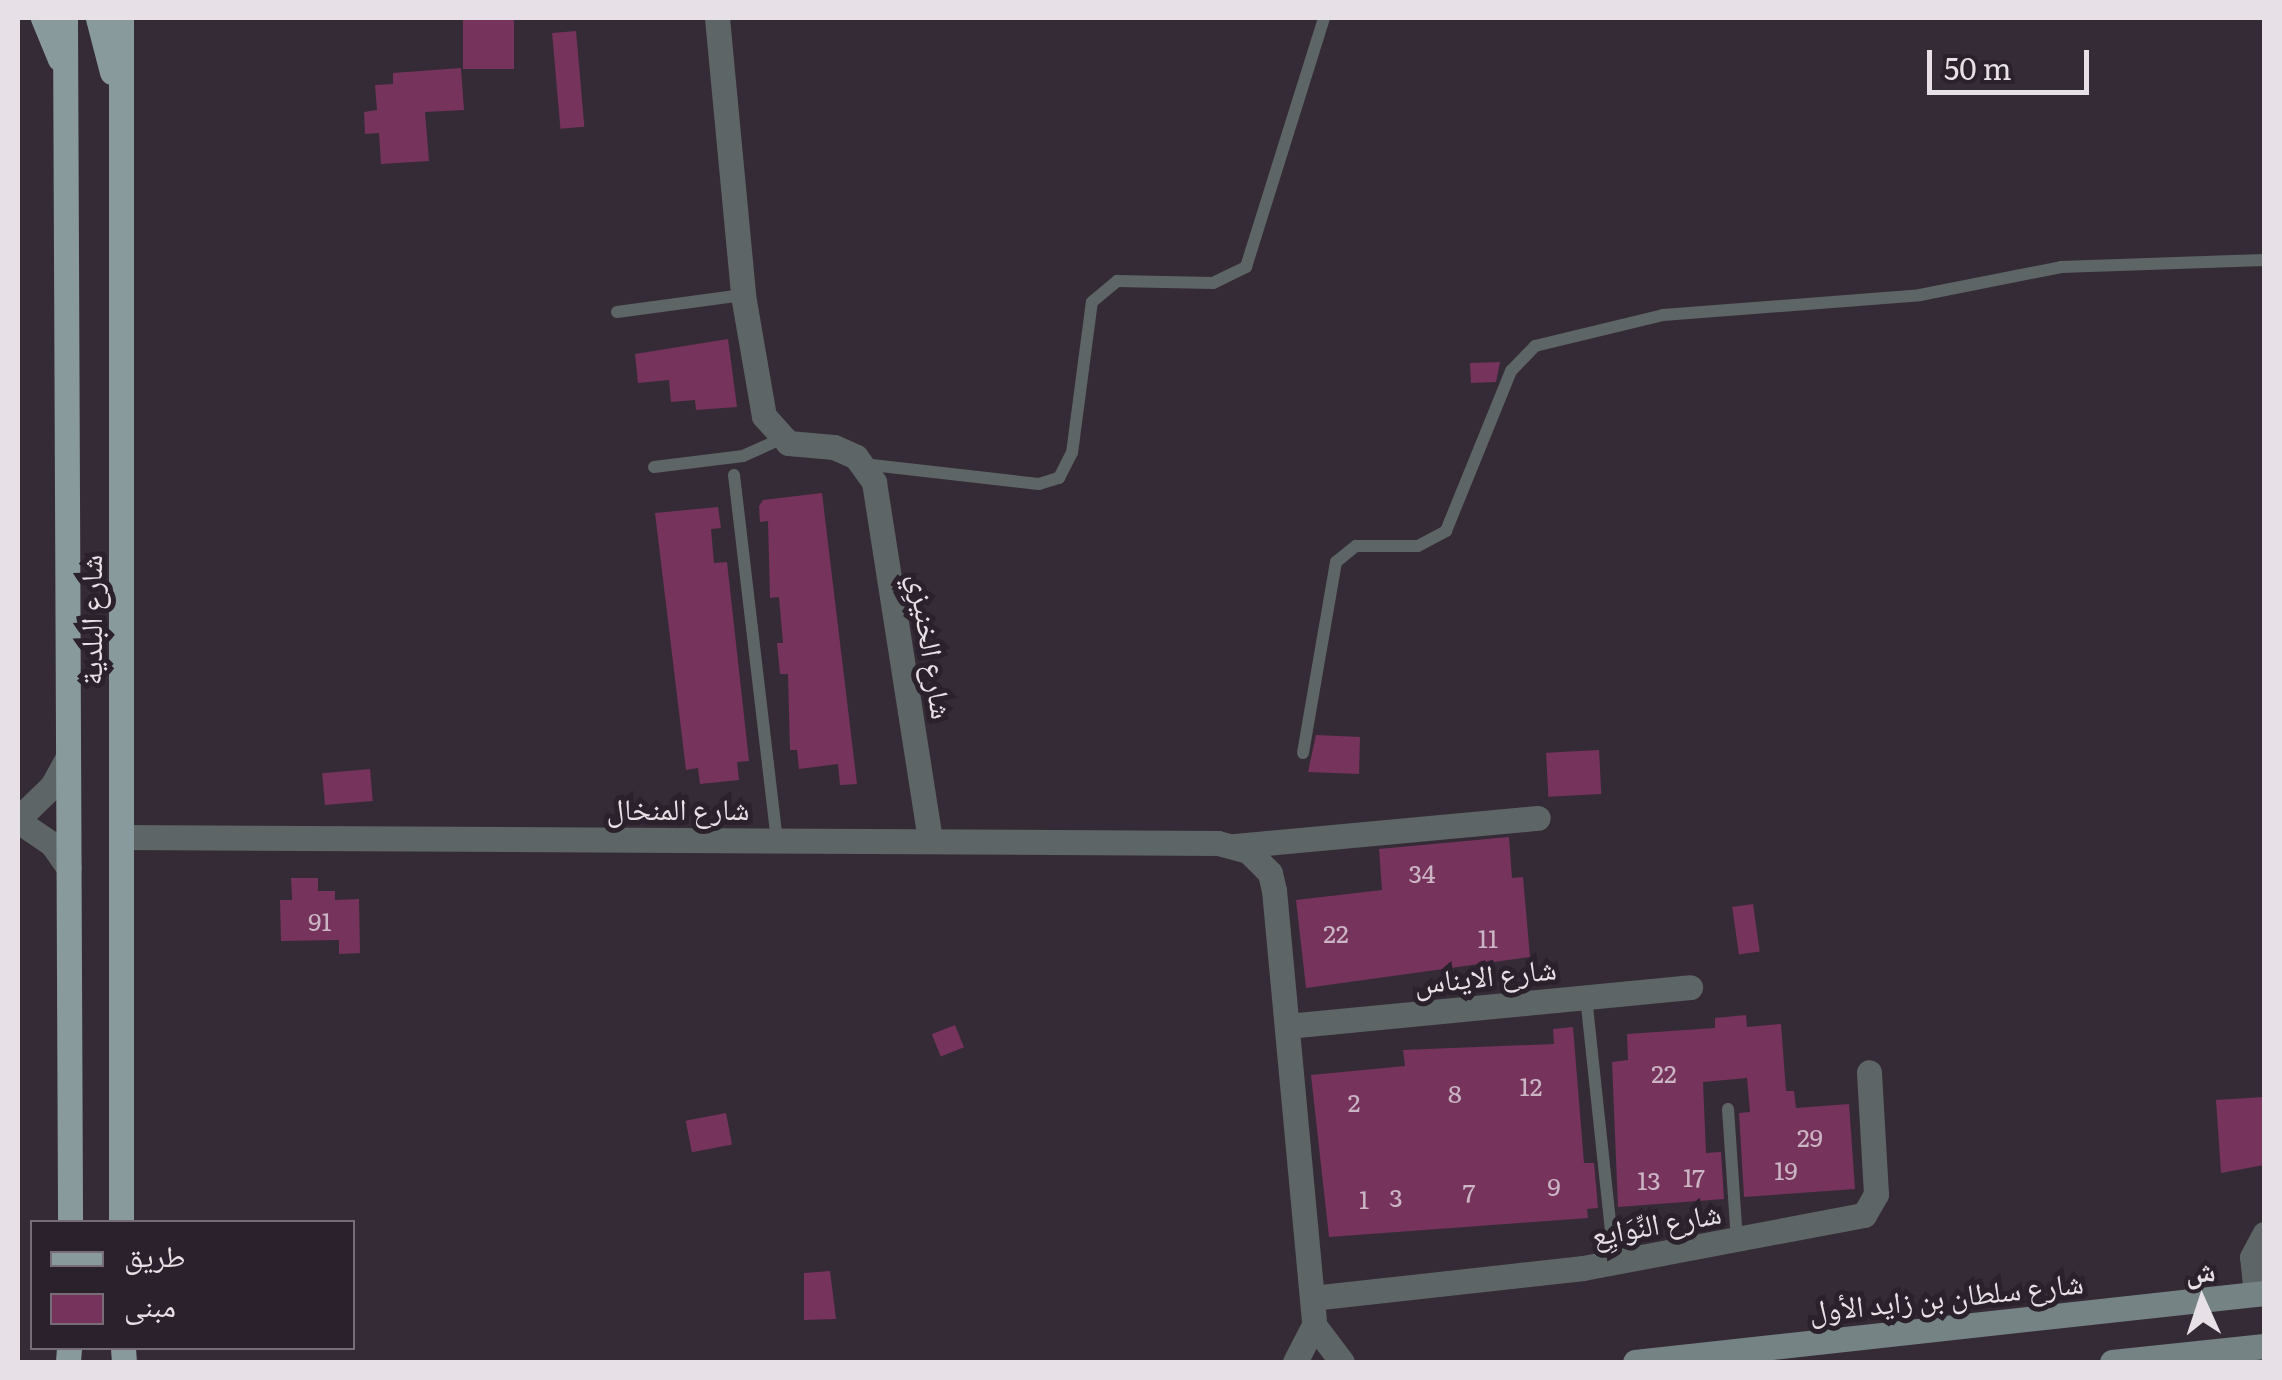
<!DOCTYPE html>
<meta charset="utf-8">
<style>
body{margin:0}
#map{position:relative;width:2282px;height:1380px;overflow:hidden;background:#352b36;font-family:Literata,"Noto Naskh Arabic",serif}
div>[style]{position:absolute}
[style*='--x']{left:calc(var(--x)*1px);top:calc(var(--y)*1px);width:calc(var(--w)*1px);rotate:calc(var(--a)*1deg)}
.building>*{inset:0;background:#76335c;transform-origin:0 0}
.lane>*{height:12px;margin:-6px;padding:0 6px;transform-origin:6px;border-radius:6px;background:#5d6566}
.street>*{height:25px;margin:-12.5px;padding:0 12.5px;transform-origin:12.5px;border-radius:12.5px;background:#5d6566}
.secondary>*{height:25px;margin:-12.5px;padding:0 12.5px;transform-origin:12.5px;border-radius:12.5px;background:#758385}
.primary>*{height:25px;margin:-12.5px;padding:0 12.5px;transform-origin:12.5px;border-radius:12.5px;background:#899a9d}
span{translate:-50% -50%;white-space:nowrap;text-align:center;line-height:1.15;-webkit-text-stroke:10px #2b212c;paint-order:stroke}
.number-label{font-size:25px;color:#cbb5c4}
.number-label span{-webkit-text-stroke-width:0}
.street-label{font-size:30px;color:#e7e0e7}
.frame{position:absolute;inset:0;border:20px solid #e7e0e7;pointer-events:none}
.legend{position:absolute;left:30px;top:1220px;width:325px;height:130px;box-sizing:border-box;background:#2b212c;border:2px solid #766d77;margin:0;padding:12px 18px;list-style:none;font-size:30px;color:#e7e0e7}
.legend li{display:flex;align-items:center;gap:20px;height:50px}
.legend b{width:50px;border:2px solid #766d77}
.north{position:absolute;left:2152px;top:1250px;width:100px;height:100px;-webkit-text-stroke:8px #2b212c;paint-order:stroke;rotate:357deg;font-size:28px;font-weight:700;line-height:40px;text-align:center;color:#e7e0e7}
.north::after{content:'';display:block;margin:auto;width:35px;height:45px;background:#e7e0e7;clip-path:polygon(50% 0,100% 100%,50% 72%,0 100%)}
.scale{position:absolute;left:1927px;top:50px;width:162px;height:45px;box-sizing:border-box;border:5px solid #e7e0e7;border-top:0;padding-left:12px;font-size:30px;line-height:35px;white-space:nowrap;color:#e7e0e7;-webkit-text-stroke:8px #2b212c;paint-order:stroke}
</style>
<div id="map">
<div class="building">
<i style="left:463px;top:18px;width:51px;height:51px"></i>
<i style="left:576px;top:31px;width:96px;height:24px;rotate:85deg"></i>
<i style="clip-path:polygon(461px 68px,464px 110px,425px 112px,429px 161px,381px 164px,379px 133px,365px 134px,364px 112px,377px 110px,375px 85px,393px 84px,393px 73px)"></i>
<i style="clip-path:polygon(728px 339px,737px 407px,696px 410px,695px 400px,671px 402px,669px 380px,638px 383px,635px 354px)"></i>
<i style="clip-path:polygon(1500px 362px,1496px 382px,1471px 383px,1470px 363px)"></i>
<i style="clip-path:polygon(822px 493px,857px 784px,840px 785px,838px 764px,799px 769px,797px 750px,790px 750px,788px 674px,780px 674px,777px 643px,783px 643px,779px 597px,770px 598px,768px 521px,760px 522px,759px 506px,763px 500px)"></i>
<i style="clip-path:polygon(718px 507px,721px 528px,711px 529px,714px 563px,727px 562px,749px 761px,737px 762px,739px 780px,700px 784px,698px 768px,686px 770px,655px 513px)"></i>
<i style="clip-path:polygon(1316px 735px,1360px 737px,1359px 774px,1308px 772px)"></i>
<i style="left:1599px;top:750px;width:44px;height:53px;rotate:87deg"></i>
<i style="left:370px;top:769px;width:32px;height:48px;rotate:85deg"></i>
<i style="clip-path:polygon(1509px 837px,1512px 878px,1523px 877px,1530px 957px,1306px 988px,1296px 900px,1382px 890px,1379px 849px)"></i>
<i style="clip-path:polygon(291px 878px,318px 878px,318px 891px,335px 891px,335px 900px,359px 899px,360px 953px,339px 954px,339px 940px,281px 941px,280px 900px,292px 900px)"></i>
<i style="left:1753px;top:904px;width:48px;height:21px;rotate:82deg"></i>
<i style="clip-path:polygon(1746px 1015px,1747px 1027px,1781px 1024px,1786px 1091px,1794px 1091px,1796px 1108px,1849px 1104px,1855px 1189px,1744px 1197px,1739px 1113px,1750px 1112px,1747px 1078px,1703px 1082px,1706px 1153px,1721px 1152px,1724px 1199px,1618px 1207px,1612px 1062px,1628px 1060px,1627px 1034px,1715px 1028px,1715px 1018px)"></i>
<i style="left:955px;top:1025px;width:24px;height:25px;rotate:68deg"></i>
<i style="clip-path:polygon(1573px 1027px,1584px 1163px,1594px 1163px,1598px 1208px,1587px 1209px,1588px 1218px,1329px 1237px,1311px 1075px,1405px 1066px,1403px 1050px,1554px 1044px,1553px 1029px)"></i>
<i style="clip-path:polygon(2264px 1097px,2264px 1165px,2221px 1173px,2216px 1100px)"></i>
<i style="left:726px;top:1113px;width:32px;height:41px;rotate:79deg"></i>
<i style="clip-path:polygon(830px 1271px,836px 1319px,804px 1320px,804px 1273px)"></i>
</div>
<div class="lane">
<i style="--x:617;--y:312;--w:127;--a:-7.7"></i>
<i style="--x:863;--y:464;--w:177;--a:6.5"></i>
<i style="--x:1039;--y:484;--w:21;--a:-17"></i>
<i style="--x:1059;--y:478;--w:28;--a:-63"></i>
<i style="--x:1072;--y:453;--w:152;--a:-82.5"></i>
<i style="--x:1092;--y:302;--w:33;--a:-40"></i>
<i style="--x:1117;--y:281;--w:96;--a:1.2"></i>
<i style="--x:1213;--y:283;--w:37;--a:-26"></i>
<i style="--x:1246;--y:267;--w:261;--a:-72.6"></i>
<i style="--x:654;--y:467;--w:90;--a:-7"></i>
<i style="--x:743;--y:456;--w:42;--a:-24.1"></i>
<i style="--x:734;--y:475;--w:368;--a:83.3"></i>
<i style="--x:1303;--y:753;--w:194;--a:-80.2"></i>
<i style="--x:1336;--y:562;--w:26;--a:-39"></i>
<i style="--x:1356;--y:546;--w:62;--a:0"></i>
<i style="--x:1418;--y:546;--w:32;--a:-28"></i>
<i style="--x:1446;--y:531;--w:173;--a:-67.9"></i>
<i style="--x:1511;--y:371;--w:35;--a:-46"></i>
<i style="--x:1535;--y:346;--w:132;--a:-13.6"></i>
<i style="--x:1663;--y:315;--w:258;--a:-4.4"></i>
<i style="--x:1920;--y:295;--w:144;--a:-11.2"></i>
<i style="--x:2061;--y:267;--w:203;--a:-2"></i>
<i style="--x:1586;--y:997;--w:265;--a:83.9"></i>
<i style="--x:1728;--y:1109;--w:131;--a:86.1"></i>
</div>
<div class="street">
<i style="--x:717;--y:18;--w:278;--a:84.6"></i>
<i style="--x:743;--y:295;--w:123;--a:80.2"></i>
<i style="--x:764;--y:416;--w:36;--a:48"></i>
<i style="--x:788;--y:443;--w:46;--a:5"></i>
<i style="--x:834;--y:447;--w:24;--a:24"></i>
<i style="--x:856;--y:457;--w:31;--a:54"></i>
<i style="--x:874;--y:482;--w:363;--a:81.1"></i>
<i style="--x:18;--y:819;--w:47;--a:-44.1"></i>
<i style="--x:52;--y:786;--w:33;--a:-61"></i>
<i style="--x:18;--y:821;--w:41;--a:34.1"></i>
<i style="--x:52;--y:844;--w:29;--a:55"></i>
<i style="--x:121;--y:837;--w:1097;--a:0.31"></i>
<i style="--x:1218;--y:843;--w:31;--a:15"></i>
<i style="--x:1248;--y:851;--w:31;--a:45"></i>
<i style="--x:1270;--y:873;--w:17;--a:77"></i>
<i style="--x:1274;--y:890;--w:437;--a:84.7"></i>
<i style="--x:1314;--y:1325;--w:46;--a:52.9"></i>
<i style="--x:1235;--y:846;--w:304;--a:-5.3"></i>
<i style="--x:1287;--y:1026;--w:405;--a:-5.5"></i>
<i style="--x:2256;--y:1294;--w:37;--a:-96"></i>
<i style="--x:2252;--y:1257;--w:26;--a:-62"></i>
<i style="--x:1312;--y:1298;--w:273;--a:-6.3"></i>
<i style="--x:1583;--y:1268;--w:286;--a:-10.7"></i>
<i style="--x:1864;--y:1215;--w:24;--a:-60"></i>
<i style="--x:1876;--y:1194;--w:122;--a:-93.3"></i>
<i style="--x:1295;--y:1362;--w:42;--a:-62.8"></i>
</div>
<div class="secondary">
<i style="--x:1635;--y:1362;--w:633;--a:-6.26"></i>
<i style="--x:2112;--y:1362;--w:153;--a:-6"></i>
</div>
<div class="primary">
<i style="--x:43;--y:18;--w:44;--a:67.5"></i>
<i style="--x:65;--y:18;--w:1204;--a:89.76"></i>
<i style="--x:98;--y:18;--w:56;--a:75.5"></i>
<i style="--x:121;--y:18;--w:1204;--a:90"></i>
<i style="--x:123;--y:1348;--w:14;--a:86"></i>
<i style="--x:68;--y:1362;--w:14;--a:-86"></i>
</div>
<div class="number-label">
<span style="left:1422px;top:873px">34</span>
<span style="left:320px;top:921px">91</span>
<span style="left:1336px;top:933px">22</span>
<span style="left:1488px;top:938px">11</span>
<span style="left:1664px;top:1073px">22</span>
<span style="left:1531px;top:1086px">12</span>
<span style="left:1455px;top:1093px">8</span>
<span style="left:1354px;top:1102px">2</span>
<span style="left:1810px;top:1137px">29</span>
<span style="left:1786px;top:1170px">19</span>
<span style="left:1694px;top:1177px">17</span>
<span style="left:1649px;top:1180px">13</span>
<span style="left:1554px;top:1186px">9</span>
<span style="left:1469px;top:1192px">7</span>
<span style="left:1396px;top:1197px">3</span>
<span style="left:1364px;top:1199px">1</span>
</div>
<div class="street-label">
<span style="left:89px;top:620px;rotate:-90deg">شارع البلدية</span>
<span style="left:933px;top:646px;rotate:81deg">شارع الخنيزِي</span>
<span style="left:678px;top:807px">شارع المنخال</span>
<span style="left:1485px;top:974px;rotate:-6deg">شارع الايناس</span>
<span style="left:1656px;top:1222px;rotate:-10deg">شارع النِّوَايِع</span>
<span style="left:1946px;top:1295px;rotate:-6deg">شارع سلطان بن زايد الأول</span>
</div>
<div class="frame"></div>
<ul class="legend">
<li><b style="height:12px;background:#899a9d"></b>طريق</li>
<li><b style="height:28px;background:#76335c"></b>مبنى</li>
</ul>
<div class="north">ش</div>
<div class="scale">50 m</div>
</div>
